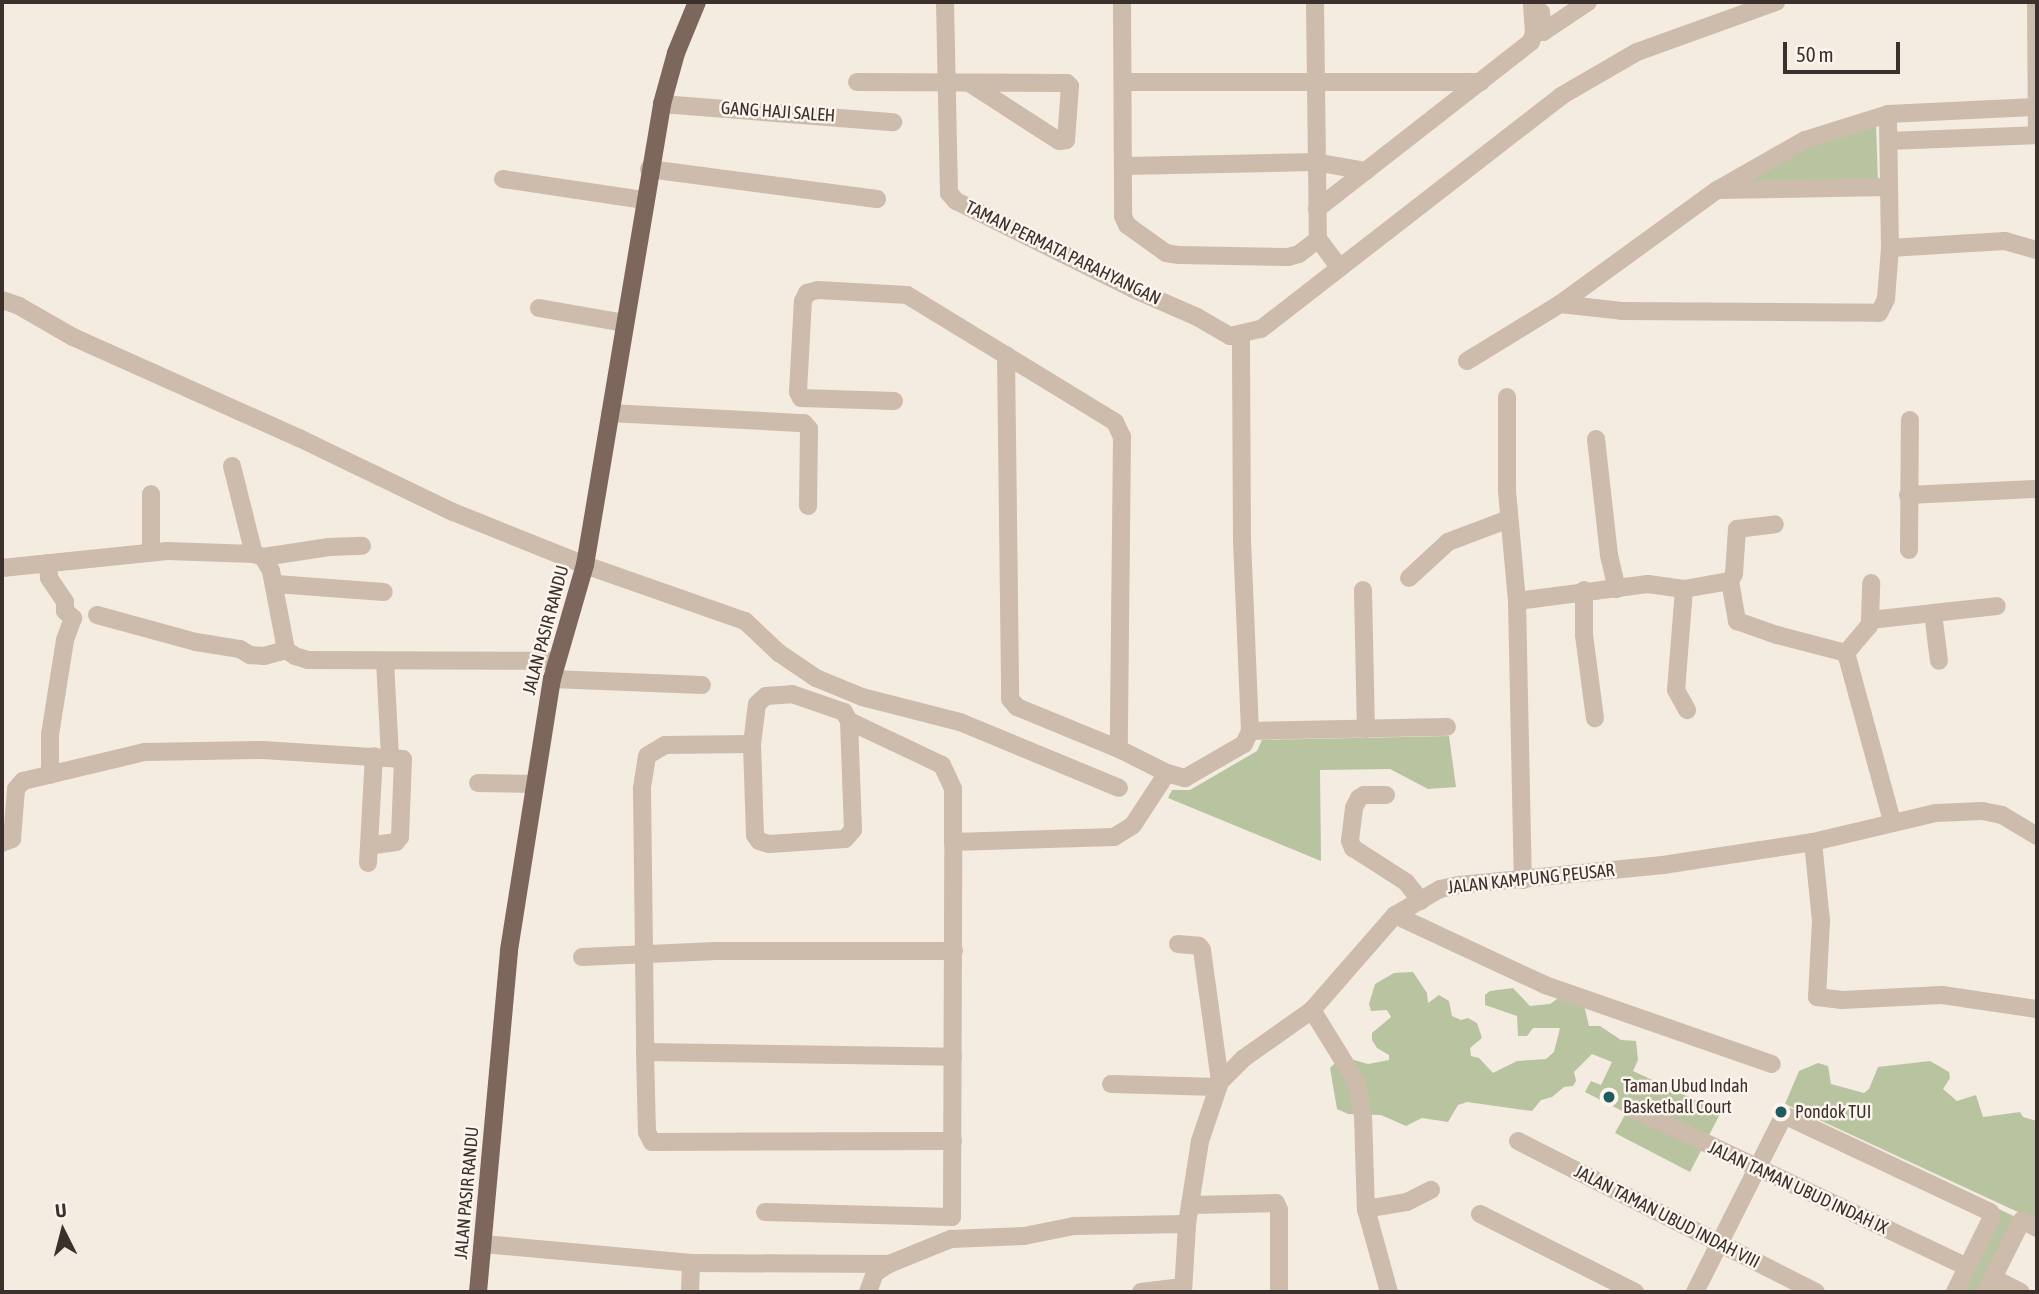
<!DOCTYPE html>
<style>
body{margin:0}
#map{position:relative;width:2039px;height:1294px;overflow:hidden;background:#f4ebe1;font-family:"Asap Condensed",sans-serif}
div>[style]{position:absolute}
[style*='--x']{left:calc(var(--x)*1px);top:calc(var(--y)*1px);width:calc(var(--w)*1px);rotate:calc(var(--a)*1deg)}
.green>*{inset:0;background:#b8c4a0}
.minor>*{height:18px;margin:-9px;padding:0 9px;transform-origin:9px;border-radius:9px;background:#cdbbac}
.major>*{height:18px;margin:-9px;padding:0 9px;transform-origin:9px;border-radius:9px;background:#7d675c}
.dots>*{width:19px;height:19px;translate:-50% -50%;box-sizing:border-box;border:4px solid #fbf5ee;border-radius:50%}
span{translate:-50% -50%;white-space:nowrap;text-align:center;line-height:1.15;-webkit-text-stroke:5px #fbf5ee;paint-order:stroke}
.street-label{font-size:18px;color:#3b302b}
.poi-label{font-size:18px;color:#3b302b}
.left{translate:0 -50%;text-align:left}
.frame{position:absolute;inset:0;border:4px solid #3b302b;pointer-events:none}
.north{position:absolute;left:28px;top:1196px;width:70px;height:70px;-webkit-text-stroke:5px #fbf5ee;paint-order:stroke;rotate:354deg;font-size:19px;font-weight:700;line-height:28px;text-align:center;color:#3b302b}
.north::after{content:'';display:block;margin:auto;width:24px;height:32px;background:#3b302b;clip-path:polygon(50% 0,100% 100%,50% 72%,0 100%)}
.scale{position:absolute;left:1783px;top:42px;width:117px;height:32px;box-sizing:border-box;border:4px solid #3b302b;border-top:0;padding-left:9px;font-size:21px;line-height:24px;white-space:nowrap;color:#3b302b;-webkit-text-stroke:5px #fbf5ee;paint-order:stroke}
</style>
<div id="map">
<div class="green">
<i style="clip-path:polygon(1876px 125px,1878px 180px,1744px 185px,1819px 139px)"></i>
<i style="clip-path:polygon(1449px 736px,1456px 787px,1428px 789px,1390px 769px,1320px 770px,1321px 861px,1168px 798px,1172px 790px,1190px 790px,1257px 751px,1262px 740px)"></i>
<i style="clip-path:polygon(1413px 972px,1427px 993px,1428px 1003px,1439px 995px,1449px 1001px,1452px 1016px,1461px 1020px,1468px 1018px,1477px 1023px,1482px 1038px,1470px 1048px,1471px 1056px,1479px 1058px,1493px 1073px,1517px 1061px,1546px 1059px,1554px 1052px,1560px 1028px,1533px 1028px,1527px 1036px,1518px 1036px,1517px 1016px,1485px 1005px,1485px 995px,1490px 991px,1513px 988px,1530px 1006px,1550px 1004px,1560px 997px,1584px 1005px,1589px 1026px,1600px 1026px,1621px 1040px,1636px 1041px,1638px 1060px,1633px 1071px,1721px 1112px,1690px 1172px,1615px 1133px,1626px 1113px,1585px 1092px,1591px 1081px,1601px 1085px,1612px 1062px,1592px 1054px,1574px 1072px,1576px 1081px,1573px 1086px,1564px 1087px,1552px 1097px,1541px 1100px,1532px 1111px,1467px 1102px,1458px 1105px,1448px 1122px,1422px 1118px,1406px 1126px,1381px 1115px,1348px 1114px,1337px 1109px,1330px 1068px,1337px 1061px,1347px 1058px,1368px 1064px,1389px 1060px,1389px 1055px,1377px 1048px,1372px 1040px,1372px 1033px,1391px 1017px,1387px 1010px,1371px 1011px,1369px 1004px,1375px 984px,1394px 973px)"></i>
<i style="clip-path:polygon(1930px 1061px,1949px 1072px,1950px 1078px,1943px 1089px,1957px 1101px,1976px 1095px,1983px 1117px,2020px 1112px,2023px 1117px,2037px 1121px,2037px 1221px,1785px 1104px,1799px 1071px,1818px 1063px,1828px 1066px,1831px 1084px,1864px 1093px,1869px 1089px,1878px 1067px)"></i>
<i style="clip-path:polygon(1791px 1111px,2022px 1220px,1985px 1292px,1955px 1292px,1992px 1217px)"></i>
</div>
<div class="minor">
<i style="--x:945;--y:2;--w:191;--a:88.8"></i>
<i style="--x:949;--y:193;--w:11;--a:49"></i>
<i style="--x:956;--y:201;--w:198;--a:26.4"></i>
<i style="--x:1133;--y:289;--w:70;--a:23.6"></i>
<i style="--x:1197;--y:317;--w:38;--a:30"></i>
<i style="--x:1230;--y:336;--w:32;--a:-13"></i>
<i style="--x:1261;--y:329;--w:380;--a:-37.8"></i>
<i style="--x:1561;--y:96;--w:88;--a:-30.1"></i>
<i style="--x:1637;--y:52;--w:148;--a:-19.8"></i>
<i style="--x:1122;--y:2;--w:214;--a:89.7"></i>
<i style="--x:1123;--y:216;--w:10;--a:66"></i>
<i style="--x:1127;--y:225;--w:48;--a:35.7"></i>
<i style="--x:1166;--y:253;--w:13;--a:9"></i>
<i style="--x:1179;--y:255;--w:109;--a:1.1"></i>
<i style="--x:1288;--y:257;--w:11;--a:-15"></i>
<i style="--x:1299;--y:254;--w:24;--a:-38"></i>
<i style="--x:1315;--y:2;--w:237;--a:89.3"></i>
<i style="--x:1318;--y:239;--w:36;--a:53"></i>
<i style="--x:2036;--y:2;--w:133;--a:89.6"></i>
<i style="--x:1541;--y:12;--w:20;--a:84"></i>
<i style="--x:1543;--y:32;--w:54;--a:-33.7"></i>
<i style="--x:857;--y:82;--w:210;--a:0.3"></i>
<i style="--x:1067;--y:83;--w:4;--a:45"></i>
<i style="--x:1070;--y:86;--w:54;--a:94.2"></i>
<i style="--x:1066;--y:140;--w:7;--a:172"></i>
<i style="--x:1059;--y:141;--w:105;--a:-147.1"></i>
<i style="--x:1123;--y:82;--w:358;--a:0"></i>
<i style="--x:662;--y:104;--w:232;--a:4.5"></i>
<i style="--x:1889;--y:141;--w:148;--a:-2.3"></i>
<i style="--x:1124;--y:166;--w:191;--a:-1.2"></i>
<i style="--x:1315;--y:162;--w:52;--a:10"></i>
<i style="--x:649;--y:169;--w:230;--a:7.5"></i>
<i style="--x:503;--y:179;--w:143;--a:8.5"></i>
<i style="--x:1717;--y:190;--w:172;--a:-1"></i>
<i style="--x:1317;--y:209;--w:271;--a:-38"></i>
<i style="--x:1531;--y:42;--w:9;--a:-72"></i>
<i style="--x:1534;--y:33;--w:31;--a:-94"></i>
<i style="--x:1890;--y:248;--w:115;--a:-3.5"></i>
<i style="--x:2005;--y:241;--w:33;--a:16"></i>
<i style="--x:2;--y:300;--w:18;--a:19"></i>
<i style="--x:19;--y:306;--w:62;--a:29.9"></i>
<i style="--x:73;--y:337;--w:248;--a:24.1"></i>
<i style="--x:299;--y:438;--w:171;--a:25.7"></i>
<i style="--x:453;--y:512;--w:142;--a:21.9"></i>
<i style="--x:585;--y:565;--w:170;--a:19.3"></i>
<i style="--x:745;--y:621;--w:47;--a:43.3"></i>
<i style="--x:779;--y:653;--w:45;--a:34"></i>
<i style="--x:816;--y:678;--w:50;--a:22.4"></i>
<i style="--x:862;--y:697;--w:101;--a:14.3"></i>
<i style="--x:960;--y:722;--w:172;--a:22.5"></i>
<i style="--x:1560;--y:304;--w:62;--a:6.4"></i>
<i style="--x:1622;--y:311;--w:257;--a:0.4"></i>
<i style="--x:1879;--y:313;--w:16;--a:-63"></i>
<i style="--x:1886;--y:299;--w:51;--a:-85.5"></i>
<i style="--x:1890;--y:248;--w:134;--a:-90.9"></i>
<i style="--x:539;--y:308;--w:86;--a:10"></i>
<i style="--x:1006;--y:355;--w:344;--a:89.3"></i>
<i style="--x:1010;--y:699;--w:11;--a:49"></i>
<i style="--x:1017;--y:707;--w:110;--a:22.4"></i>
<i style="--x:1119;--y:749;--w:54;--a:26.6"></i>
<i style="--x:1167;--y:773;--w:19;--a:16"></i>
<i style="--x:1185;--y:778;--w:68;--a:-30"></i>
<i style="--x:1244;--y:744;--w:14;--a:-65"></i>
<i style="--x:1250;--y:731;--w:190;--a:-92.4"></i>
<i style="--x:1242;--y:541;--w:205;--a:-90.3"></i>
<i style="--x:1467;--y:361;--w:109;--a:-31.5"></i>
<i style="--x:1560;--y:304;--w:194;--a:-36"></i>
<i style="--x:1717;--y:190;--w:101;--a:-29.6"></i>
<i style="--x:1805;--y:140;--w:87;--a:-17.4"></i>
<i style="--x:1888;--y:114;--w:148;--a:-2.7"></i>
<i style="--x:1507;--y:397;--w:94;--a:90"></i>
<i style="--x:1507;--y:491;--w:110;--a:84.8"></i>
<i style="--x:1517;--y:601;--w:279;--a:88.8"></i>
<i style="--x:894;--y:401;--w:93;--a:-178.2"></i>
<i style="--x:801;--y:398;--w:7;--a:-117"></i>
<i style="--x:798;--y:392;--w:91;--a:-86.9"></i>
<i style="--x:803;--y:301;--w:9;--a:-63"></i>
<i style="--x:807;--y:293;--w:11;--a:-15"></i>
<i style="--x:818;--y:290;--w:89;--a:3.2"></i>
<i style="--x:907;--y:295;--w:244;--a:31.4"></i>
<i style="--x:1115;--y:422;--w:17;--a:65"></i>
<i style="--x:1122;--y:437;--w:312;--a:90.6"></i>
<i style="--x:610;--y:413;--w:194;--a:3"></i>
<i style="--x:804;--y:423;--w:8;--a:50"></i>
<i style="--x:809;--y:429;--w:77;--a:90.7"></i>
<i style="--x:1596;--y:439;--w:117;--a:83.6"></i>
<i style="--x:1609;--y:555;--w:35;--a:77"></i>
<i style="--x:232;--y:466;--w:91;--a:76"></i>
<i style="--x:1908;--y:495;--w:129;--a:-2.7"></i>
<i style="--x:1909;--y:550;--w:130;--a:-89.6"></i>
<i style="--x:151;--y:552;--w:58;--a:-90"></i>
<i style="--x:263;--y:557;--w:67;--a:-8.6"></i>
<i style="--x:329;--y:547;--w:33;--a:-2"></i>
<i style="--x:48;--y:563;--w:15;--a:86"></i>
<i style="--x:49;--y:578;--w:29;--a:56"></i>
<i style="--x:65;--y:602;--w:9;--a:90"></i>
<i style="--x:65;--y:611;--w:11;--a:41"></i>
<i style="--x:73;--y:618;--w:23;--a:110"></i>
<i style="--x:65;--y:640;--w:96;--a:99"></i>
<i style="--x:50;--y:735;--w:40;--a:90"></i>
<i style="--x:2;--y:568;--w:166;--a:-5.9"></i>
<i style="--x:167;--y:551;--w:87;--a:2"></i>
<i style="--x:254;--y:554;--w:9;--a:18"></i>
<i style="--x:263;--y:557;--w:16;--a:60"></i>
<i style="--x:271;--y:571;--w:80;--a:79.2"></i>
<i style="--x:286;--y:650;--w:11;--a:34"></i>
<i style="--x:295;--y:656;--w:14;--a:17"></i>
<i style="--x:308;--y:660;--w:248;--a:0.2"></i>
<i style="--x:1409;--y:578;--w:53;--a:-42.7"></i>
<i style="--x:1448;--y:542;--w:65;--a:-20.7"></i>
<i style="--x:1730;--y:581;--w:41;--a:80.1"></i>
<i style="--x:1737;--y:621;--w:42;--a:19.3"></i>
<i style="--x:1777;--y:635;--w:71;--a:14.6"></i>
<i style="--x:276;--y:584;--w:108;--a:4.2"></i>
<i style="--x:1684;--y:589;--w:101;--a:94.5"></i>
<i style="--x:1676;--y:690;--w:23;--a:61"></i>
<i style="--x:1363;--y:590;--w:139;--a:88.8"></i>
<i style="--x:1584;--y:590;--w:45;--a:90"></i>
<i style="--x:1584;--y:635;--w:84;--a:82.5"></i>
<i style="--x:1517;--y:601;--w:132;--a:-7.4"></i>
<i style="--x:1648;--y:584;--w:36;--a:8"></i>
<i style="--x:1684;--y:589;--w:47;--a:-9.9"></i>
<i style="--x:1730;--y:581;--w:8;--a:-60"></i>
<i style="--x:1734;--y:574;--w:45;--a:-86.2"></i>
<i style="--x:1737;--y:529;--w:38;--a:-7"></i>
<i style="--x:1933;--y:613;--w:64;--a:-6.2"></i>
<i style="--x:97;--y:615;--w:103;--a:15.3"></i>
<i style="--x:196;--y:642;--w:45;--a:9"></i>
<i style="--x:240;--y:649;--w:12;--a:31"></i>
<i style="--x:250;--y:655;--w:14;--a:4"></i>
<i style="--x:264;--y:656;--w:23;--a:-15"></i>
<i style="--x:1870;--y:620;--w:37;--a:-88"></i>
<i style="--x:385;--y:661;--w:95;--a:87"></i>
<i style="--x:552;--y:679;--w:150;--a:2.3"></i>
<i style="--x:849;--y:721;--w:103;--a:25.3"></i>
<i style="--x:942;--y:765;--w:26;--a:65"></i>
<i style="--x:953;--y:789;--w:53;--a:90"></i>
<i style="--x:1250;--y:731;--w:197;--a:-1.2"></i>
<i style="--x:752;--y:744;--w:40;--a:-82.9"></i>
<i style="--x:757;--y:704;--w:12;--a:-42"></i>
<i style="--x:766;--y:696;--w:26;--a:-4"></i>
<i style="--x:792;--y:694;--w:55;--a:19.1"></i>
<i style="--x:844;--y:712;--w:10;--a:61"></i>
<i style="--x:849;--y:721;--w:109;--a:87.9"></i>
<i style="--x:853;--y:830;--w:12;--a:132"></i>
<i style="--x:845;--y:839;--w:76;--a:176.2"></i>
<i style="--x:769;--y:844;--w:10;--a:-163"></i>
<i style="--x:759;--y:841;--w:7;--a:-124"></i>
<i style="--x:755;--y:835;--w:91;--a:-91.9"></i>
<i style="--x:752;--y:744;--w:87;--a:179.3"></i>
<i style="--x:665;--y:745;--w:21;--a:149"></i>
<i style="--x:647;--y:756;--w:33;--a:99"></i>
<i style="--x:642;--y:789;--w:263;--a:89.3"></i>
<i style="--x:645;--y:1052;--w:308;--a:0.9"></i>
<i style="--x:478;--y:783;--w:57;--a:1"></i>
<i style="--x:1386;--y:795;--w:22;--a:180"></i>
<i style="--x:1364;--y:795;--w:6;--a:149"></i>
<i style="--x:1359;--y:798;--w:11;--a:117"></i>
<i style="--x:1354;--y:808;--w:33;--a:97"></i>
<i style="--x:1350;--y:841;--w:8;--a:67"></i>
<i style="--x:1353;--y:848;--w:63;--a:32.7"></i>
<i style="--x:1406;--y:882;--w:24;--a:52"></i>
<i style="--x:1892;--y:821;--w:174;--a:-105.3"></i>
<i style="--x:1846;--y:653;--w:35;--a:-50"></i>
<i style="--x:1869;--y:626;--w:6;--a:-81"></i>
<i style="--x:1870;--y:620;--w:63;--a:-6.3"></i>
<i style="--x:1933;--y:613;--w:48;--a:82.9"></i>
<i style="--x:1813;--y:842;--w:79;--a:84.2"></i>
<i style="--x:1821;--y:921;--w:76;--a:93"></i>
<i style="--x:1817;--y:997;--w:25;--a:7"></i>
<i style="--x:1842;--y:1000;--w:100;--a:-2.9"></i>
<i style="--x:1942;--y:995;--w:96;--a:8.4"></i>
<i style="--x:2;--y:843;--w:11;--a:-22"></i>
<i style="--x:12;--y:839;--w:50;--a:-85.4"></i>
<i style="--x:16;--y:789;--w:11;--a:-49"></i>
<i style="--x:23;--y:781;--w:125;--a:-13.4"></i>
<i style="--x:145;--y:752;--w:118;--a:-1"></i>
<i style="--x:263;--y:750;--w:140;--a:3.7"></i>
<i style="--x:403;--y:759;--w:78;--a:92.2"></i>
<i style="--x:400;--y:837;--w:6;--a:129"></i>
<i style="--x:396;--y:842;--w:27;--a:172"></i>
<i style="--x:368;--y:863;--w:107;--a:-86.8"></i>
<i style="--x:1395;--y:915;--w:166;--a:25"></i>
<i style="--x:1545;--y:985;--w:240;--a:19.2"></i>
<i style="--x:1178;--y:944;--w:21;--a:5"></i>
<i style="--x:1199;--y:946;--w:5;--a:53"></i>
<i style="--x:1202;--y:950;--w:133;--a:82.2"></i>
<i style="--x:582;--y:957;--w:134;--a:-2.6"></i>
<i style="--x:716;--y:951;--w:238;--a:0"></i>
<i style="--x:1312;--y:1010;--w:86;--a:58.3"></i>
<i style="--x:1357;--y:1083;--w:34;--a:80"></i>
<i style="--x:1363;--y:1116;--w:93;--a:88.2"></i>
<i style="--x:1366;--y:1209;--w:86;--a:74.5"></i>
<i style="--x:645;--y:1052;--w:80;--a:88.6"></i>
<i style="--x:647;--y:1132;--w:11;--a:63"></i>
<i style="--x:652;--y:1142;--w:301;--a:-0.2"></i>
<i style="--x:1111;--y:1084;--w:106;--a:1.6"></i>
<i style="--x:1630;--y:1107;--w:373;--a:25.4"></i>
<i style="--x:1518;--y:1141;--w:334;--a:26.9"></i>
<i style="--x:1190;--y:1205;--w:86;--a:-1.3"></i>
<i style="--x:1276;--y:1203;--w:8;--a:67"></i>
<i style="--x:1279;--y:1210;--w:82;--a:90"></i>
<i style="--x:1366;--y:1209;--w:42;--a:-9.7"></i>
<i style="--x:1407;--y:1202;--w:27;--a:-27"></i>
<i style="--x:765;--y:1212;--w:187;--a:1.5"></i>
<i style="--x:952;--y:1217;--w:375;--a:-89.8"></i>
<i style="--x:953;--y:842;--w:161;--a:-1.8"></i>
<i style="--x:1114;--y:837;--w:22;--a:-32"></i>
<i style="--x:1133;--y:825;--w:62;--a:-56.8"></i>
<i style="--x:1480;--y:1214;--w:174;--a:26.7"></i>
<i style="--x:484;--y:1244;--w:208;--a:5.2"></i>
<i style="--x:691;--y:1263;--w:198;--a:0.3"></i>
<i style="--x:1993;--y:1278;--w:31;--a:27"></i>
<i style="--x:690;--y:1292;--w:29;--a:-88"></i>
<i style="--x:868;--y:1292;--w:20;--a:-70"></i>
<i style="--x:875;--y:1273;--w:17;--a:-33"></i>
<i style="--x:889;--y:1264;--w:67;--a:-22"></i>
<i style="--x:951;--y:1239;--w:73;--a:-2.4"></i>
<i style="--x:1024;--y:1236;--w:51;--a:-11.3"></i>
<i style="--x:1074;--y:1226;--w:113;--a:-1"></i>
<i style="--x:1141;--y:1292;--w:42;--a:-6.8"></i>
<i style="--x:1183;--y:1292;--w:68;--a:-86.6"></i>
<i style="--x:1187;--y:1224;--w:84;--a:-81.1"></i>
<i style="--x:1200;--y:1141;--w:62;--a:-71.3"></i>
<i style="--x:1220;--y:1082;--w:34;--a:-45"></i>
<i style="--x:1244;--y:1058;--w:83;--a:-35.2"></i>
<i style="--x:1312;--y:1010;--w:126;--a:-48.9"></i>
<i style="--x:1395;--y:915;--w:52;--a:-30"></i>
<i style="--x:1440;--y:889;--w:19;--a:-12"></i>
<i style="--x:1459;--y:885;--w:205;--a:-5.6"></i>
<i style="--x:1663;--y:865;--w:152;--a:-8.7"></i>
<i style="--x:1813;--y:842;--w:126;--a:-13.3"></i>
<i style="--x:1936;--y:813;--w:46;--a:-2.5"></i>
<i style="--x:1982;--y:811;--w:20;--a:11"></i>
<i style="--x:2002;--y:815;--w:41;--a:31"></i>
<i style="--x:1695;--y:1292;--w:198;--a:-63.3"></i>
<i style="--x:1784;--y:1115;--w:228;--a:25.2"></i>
<i style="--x:1990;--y:1212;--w:5;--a:68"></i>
<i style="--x:1992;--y:1217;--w:84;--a:116.3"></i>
<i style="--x:1986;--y:1292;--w:80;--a:-63.4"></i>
<i style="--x:2022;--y:1220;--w:17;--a:28"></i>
</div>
<div class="major">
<i style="--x:478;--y:1292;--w:343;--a:-84.8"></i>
<i style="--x:509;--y:950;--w:274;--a:-81"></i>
<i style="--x:552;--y:679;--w:119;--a:-73.9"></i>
<i style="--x:585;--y:565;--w:467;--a:-80.5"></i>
<i style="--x:662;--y:104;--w:53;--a:-74.6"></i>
<i style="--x:676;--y:53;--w:55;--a:-67.6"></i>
</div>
<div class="dots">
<i style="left:1609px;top:1097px;background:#1f5a5e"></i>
<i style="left:1781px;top:1112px;background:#1f5a5e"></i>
</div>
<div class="street-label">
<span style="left:778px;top:112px;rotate:4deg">GANG HAJI SALEH</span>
<span style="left:1063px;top:253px;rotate:26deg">TAMAN PERMATA PARAHYANGAN</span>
<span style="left:546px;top:630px;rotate:-75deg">JALAN PASIR RANDU</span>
<span style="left:1531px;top:879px;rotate:-6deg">JALAN KAMPUNG PEUSAR</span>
<span style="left:1798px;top:1188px;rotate:25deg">JALAN TAMAN UBUD INDAH IX</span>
<span style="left:467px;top:1193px;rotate:-85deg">JALAN PASIR RANDU</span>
<span style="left:1667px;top:1217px;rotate:27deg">JALAN TAMAN UBUD INDAH VIII</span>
</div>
<div class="poi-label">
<span class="left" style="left:1623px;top:1097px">Taman Ubud Indah<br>Basketball Court</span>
<span class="left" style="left:1795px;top:1112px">Pondok TUI</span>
</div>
<div class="frame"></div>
<div class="north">U</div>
<div class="scale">50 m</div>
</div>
